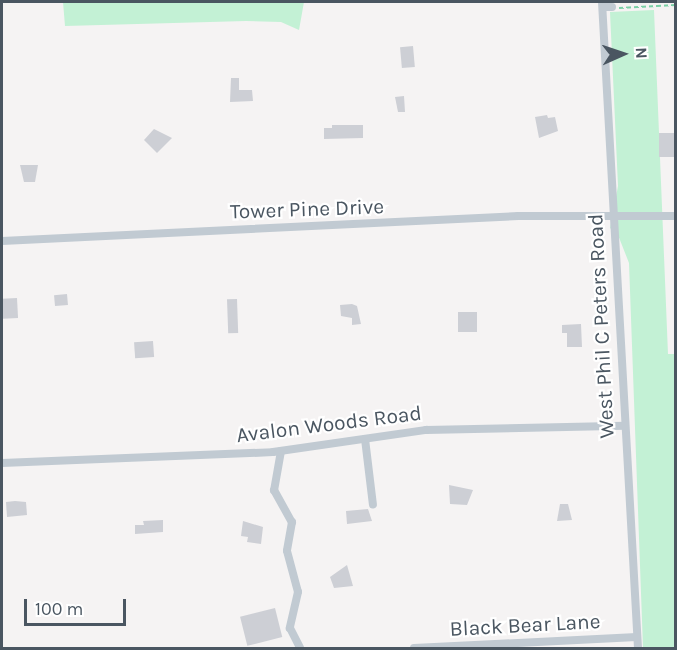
<!DOCTYPE html>
<style>
body{margin:0}
#map{position:relative;width:677px;height:650px;overflow:hidden;background:#f5f3f3;font-family:Karla,sans-serif}
div>[style]{position:absolute}
[style*='--x']{left:calc(var(--x)*1px);top:calc(var(--y)*1px);width:calc(var(--w)*1px);rotate:calc(var(--a)*1deg)}
.green>*{inset:0;background:#c3f1d5}
.building>*{inset:0;background:#cdcfd5;transform-origin:0 0}
.path>*{height:1.5px;margin-top:-0.75px;transform-origin:0;background:repeating-linear-gradient(90deg,#7ad0a6 0 4.5px,transparent 0 7.5px)}
.minor>*{height:8px;margin:-4px;padding:0 4px;transform-origin:4px;border-radius:4px;background:#c1cad2}
span{translate:-50% -50%;white-space:nowrap;text-align:center;line-height:1.15;-webkit-text-stroke:4.5px #fff;paint-order:stroke}
.street-label{font-size:21px;color:#4a5661}
.frame{position:absolute;inset:0;border:3px solid #4a5661;pointer-events:none}
.north{position:absolute;left:593px;top:24px;width:60px;height:60px;-webkit-text-stroke:4px #fff;paint-order:stroke;rotate:87deg;font-size:16px;font-weight:700;line-height:24px;text-align:center;color:#4a5661}
.north::after{content:'';display:block;margin:auto;width:21px;height:27px;background:#4a5661;clip-path:polygon(50% 0,100% 100%,50% 72%,0 100%)}
.scale{position:absolute;left:24px;top:599px;width:102px;height:27px;box-sizing:border-box;border:3px solid #4a5661;border-top:0;padding-left:8px;font-size:18px;line-height:21px;white-space:nowrap;color:#4a5661;-webkit-text-stroke:4px #fff;paint-order:stroke}
</style>
<div id="map">
<div class="green">
<i style="clip-path:polygon(63px 2px,304px 2px,299px 30px,281px 22px,246px 21px,65px 26px)"></i>
<i style="clip-path:polygon(654px 10px,668px 354px,676px 354px,675px 648px,643px 648px,629px 263px,618px 235px,610px 228px,618px 186px,610px 12px)"></i>
</div>
<div class="building">
<i style="left:413px;top:46px;width:21px;height:13px;rotate:85deg"></i>
<i style="clip-path:polygon(231px 78px,239px 78px,239px 90px,252px 90px,253px 101px,230px 102px)"></i>
<i style="clip-path:polygon(404px 96px,405px 112px,398px 112px,395px 97px)"></i>
<i style="clip-path:polygon(547px 115px,548px 118px,555px 117px,558px 131px,539px 138px,535px 117px)"></i>
<i style="clip-path:polygon(332px 125px,363px 125px,363px 138px,324px 139px,324px 128px,332px 128px)"></i>
<i style="clip-path:polygon(154px 129px,172px 138px,157px 153px,144px 140px)"></i>
<i style="left:675px;top:133px;width:24px;height:16px;rotate:90deg"></i>
<i style="clip-path:polygon(20px 165px,38px 165px,35px 182px,24px 182px)"></i>
<i style="left:67px;top:294px;width:11px;height:13px;rotate:85deg"></i>
<i style="left:17px;top:298px;width:20px;height:15px;rotate:87deg"></i>
<i style="left:237px;top:299px;width:34px;height:10px;rotate:88deg"></i>
<i style="clip-path:polygon(352px 304px,357px 306px,361px 324px,352px 325px,352px 318px,341px 316px,340px 305px)"></i>
<i style="left:458px;top:312px;width:19px;height:20px"></i>
<i style="clip-path:polygon(581px 324px,582px 347px,567px 347px,567px 333px,562px 333px,562px 325px)"></i>
<i style="left:153px;top:341px;width:16px;height:19px;rotate:86deg"></i>
<i style="clip-path:polygon(449px 485px,473px 490px,467px 505px,450px 504px)"></i>
<i style="clip-path:polygon(15px 501px,26px 502px,27px 515px,7px 517px,6px 502px)"></i>
<i style="clip-path:polygon(560px 504px,568px 504px,572px 520px,557px 521px)"></i>
<i style="clip-path:polygon(368px 509px,372px 521px,347px 524px,346px 511px)"></i>
<i style="clip-path:polygon(163px 520px,163px 532px,135px 534px,135px 525px,144px 525px,143px 521px)"></i>
<i style="clip-path:polygon(243px 521px,263px 527px,261px 544px,247px 542px,248px 537px,241px 536px)"></i>
<i style="clip-path:polygon(347px 565px,353px 586px,334px 588px,330px 577px)"></i>
<i style="left:275px;top:608px;width:30px;height:36px;rotate:76deg"></i>
</div>
<div class="path">
<i style="--x:619;--y:8;--w:57;--a:-3"></i>
</div>
<div class="minor">
<i style="--x:602;--y:2;--w:647;--a:86.81"></i>
<i style="--x:603;--y:7;--w:9;--a:0"></i>
<i style="--x:2;--y:241;--w:517;--a:-2.77"></i>
<i style="--x:518;--y:216;--w:158;--a:0"></i>
<i style="--x:365;--y:439;--w:66;--a:83.1"></i>
<i style="--x:281;--y:451;--w:40;--a:100"></i>
<i style="--x:274;--y:490;--w:37;--a:61"></i>
<i style="--x:292;--y:522;--w:29;--a:100"></i>
<i style="--x:287;--y:551;--w:42;--a:75"></i>
<i style="--x:298;--y:592;--w:37;--a:103"></i>
<i style="--x:290;--y:628;--w:22;--a:63"></i>
<i style="--x:2;--y:463;--w:271;--a:-2.3"></i>
<i style="--x:273;--y:452;--w:155;--a:-8.2"></i>
<i style="--x:426;--y:430;--w:199;--a:-1.2"></i>
<i style="--x:414;--y:648;--w:223;--a:-2.8"></i>
</div>
<div class="street-label">
<span style="left:307px;top:209px;rotate:-2deg">Tower Pine Drive</span>
<span style="left:601px;top:326px;rotate:-93deg">West Phil C Peters Road</span>
<span style="left:329px;top:424px;rotate:-7deg">Avalon Woods Road</span>
<span style="left:525px;top:625px;rotate:-3deg">Black Bear Lane</span>
</div>
<div class="frame"></div>
<div class="north">N</div>
<div class="scale">100 m</div>
</div>
